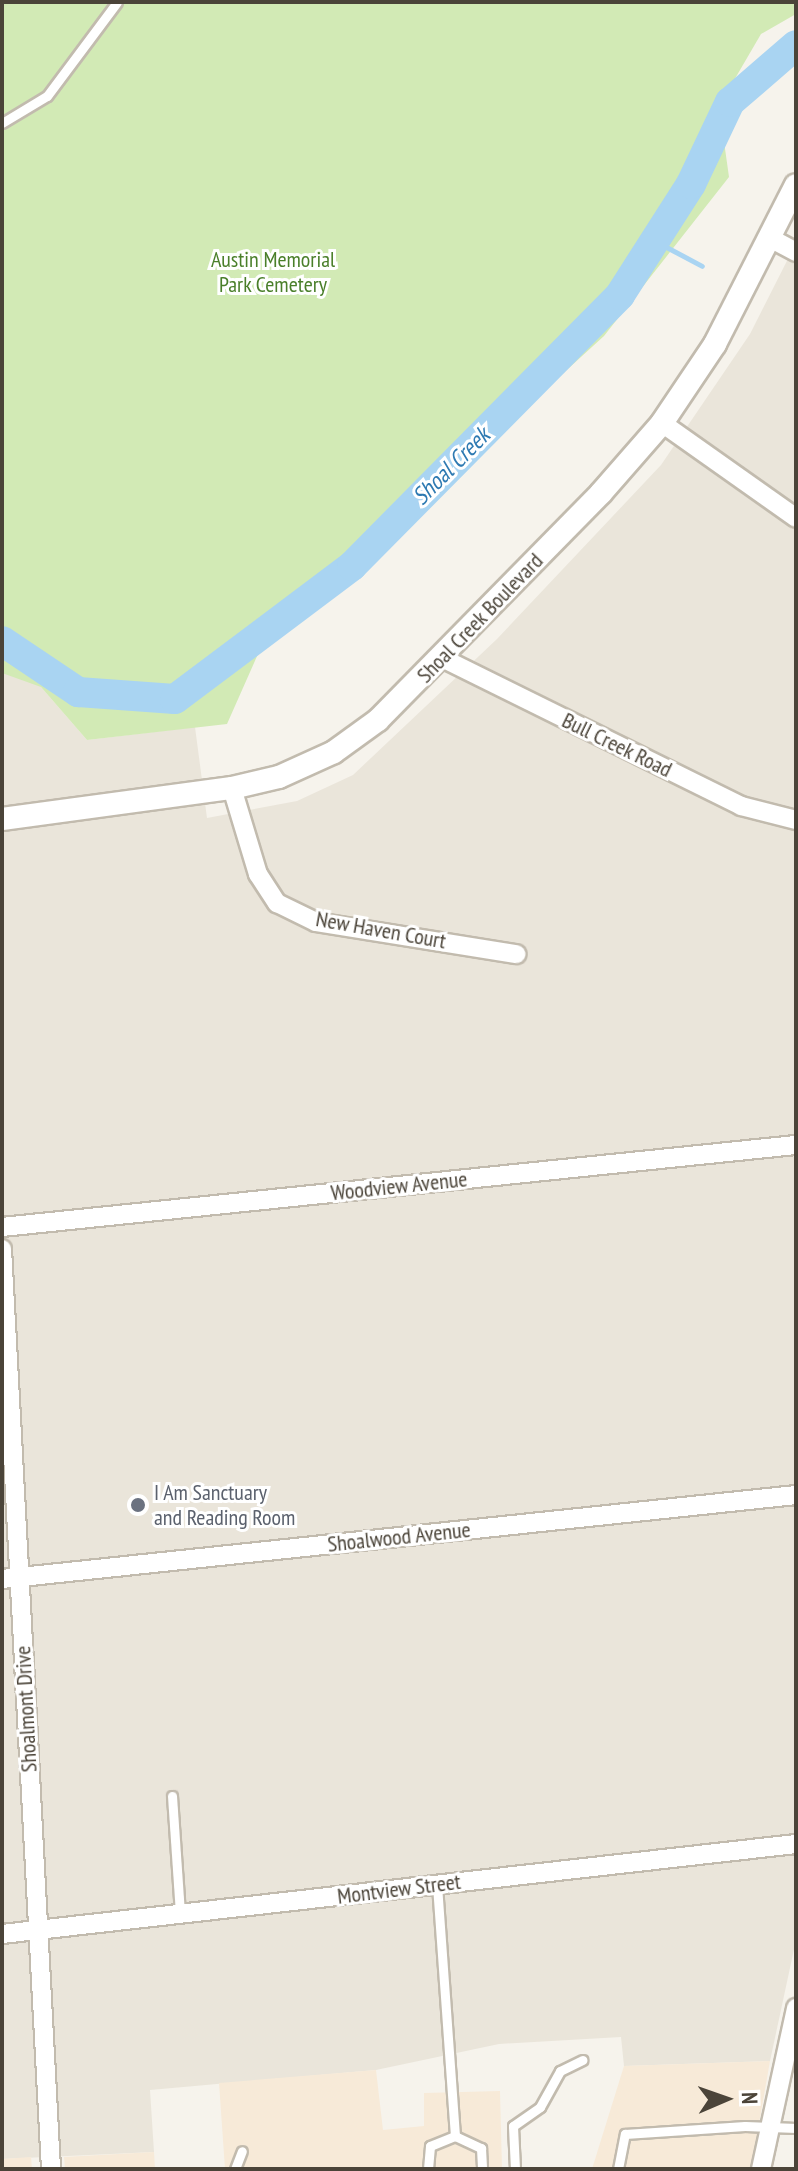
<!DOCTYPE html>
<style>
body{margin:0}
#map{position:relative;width:798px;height:2171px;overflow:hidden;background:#f6f3ec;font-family:"PT Sans Narrow",sans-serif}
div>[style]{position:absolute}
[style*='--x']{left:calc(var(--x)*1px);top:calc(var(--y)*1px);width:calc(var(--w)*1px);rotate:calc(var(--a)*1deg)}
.residential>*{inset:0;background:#eae5da}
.commercial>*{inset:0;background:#f7ead8}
.green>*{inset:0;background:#d2eab5}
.stream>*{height:5px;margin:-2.5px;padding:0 2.5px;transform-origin:2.5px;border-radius:2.5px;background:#a9d4f2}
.river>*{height:30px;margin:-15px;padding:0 15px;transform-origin:15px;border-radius:15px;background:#a9d4f2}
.roads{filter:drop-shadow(2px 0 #c2bbae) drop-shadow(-2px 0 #c2bbae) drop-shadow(0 2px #c2bbae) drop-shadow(0 -2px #c2bbae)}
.service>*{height:9px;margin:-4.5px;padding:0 4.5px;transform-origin:4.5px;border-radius:4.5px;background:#fff}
.minor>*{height:18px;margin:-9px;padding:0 9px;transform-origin:9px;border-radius:9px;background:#fff}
.tertiary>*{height:22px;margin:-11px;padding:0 11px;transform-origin:11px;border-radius:11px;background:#fff}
.dots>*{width:22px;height:22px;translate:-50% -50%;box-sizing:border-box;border:4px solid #fff;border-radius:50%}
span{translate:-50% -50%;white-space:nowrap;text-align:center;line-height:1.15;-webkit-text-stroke:6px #fff;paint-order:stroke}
.park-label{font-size:22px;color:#4a7f2a}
.street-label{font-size:22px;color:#4b4439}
.worship-label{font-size:22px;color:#5b616d}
.left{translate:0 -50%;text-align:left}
.water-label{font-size:24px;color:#2e7ab2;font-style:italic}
.frame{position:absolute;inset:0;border:4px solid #4b4439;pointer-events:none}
.north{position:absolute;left:686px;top:2059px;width:80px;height:80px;-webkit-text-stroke:6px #fff;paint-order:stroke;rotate:88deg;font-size:22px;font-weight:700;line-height:32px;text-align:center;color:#4b4439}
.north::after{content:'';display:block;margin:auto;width:28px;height:36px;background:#4b4439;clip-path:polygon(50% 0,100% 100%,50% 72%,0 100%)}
</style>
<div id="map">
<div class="residential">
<i style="clip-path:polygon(796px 243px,796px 1940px,770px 2061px,624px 2066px,621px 2037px,499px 2044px,376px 2070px,150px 2090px,154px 2152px,2px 2159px,2px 642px,87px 740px,195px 727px,207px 818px,297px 801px,353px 775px,497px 639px,661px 465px,750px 334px)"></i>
</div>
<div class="commercial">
<i style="clip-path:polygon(770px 2061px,751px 2169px,592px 2169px,624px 2066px)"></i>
<i style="clip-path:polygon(376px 2070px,383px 2130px,424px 2126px,424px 2093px,500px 2091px,502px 2169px,225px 2169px,219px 2083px)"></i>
<i style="clip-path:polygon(154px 2152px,155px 2169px,65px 2169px,64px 2157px)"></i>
<i style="clip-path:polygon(31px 2157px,32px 2169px,2px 2169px,2px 2159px)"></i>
</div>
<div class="green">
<i style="clip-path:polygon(2px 2px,796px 2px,796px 14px,761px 34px,719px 106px,729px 177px,604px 336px,352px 566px,269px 629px,227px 724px,87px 740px,41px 687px,2px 673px)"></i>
</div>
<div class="stream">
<i style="--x:655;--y:241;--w:53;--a:28"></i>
</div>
<div class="river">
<i style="--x:2;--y:641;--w:92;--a:33.9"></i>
<i style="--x:78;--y:692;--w:97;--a:4.1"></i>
<i style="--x:175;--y:699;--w:221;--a:-36.9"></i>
<i style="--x:352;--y:566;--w:381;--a:-45.3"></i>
<i style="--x:620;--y:295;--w:132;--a:-57.4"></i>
<i style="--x:691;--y:184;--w:91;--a:-64.6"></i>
<i style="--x:730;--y:102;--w:87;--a:-40.8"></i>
</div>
<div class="roads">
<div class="service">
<i style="--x:2;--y:123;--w:52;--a:-31"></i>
<i style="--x:47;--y:96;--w:117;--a:-53.3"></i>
<i style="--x:172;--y:1796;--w:118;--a:86.1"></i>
<i style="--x:437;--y:1885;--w:252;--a:85.9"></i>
<i style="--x:455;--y:2136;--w:29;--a:25"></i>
<i style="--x:481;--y:2148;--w:21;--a:87"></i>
<i style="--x:235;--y:2169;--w:19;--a:-69"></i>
<i style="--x:428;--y:2169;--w:23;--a:-85"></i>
<i style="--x:430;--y:2146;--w:27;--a:-22"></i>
<i style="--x:515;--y:2169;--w:43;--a:-92.7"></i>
<i style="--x:513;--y:2126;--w:33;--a:-35"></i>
<i style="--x:540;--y:2107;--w:41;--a:-60.9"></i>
<i style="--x:560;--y:2071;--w:25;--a:-26"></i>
<i style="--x:618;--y:2169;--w:36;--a:-79"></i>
<i style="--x:625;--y:2134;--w:120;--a:-3.8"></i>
<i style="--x:745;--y:2126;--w:51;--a:2.2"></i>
</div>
<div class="minor">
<i style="--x:768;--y:237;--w:32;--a:28"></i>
<i style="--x:662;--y:423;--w:164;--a:35.3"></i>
<i style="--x:442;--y:658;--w:334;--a:26.3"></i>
<i style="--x:741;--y:806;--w:57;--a:14.3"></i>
<i style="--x:232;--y:788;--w:90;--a:73.2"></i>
<i style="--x:258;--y:874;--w:35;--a:57"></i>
<i style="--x:277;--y:903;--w:43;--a:26"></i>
<i style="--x:316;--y:922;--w:203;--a:9.1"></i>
<i style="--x:2;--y:1227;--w:798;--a:-5.9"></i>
<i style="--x:2;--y:1249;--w:921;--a:86.95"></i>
<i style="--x:2;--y:1579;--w:798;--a:-6.04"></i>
<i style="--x:2;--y:1934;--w:799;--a:-6.47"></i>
<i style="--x:761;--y:2169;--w:165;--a:-77.7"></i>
</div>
<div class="tertiary">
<i style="--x:2;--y:819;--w:232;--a:-7.7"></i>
<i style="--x:232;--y:788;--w:48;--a:-13.2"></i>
<i style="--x:279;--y:777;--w:60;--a:-24.4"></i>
<i style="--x:334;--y:752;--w:54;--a:-36"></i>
<i style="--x:378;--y:720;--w:318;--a:-45.5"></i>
<i style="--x:601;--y:493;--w:93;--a:-48.9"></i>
<i style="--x:662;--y:423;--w:95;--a:-56.1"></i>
<i style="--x:715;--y:344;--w:178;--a:-63"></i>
</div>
</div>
<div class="dots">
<i style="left:138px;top:1505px;background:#6b7280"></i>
</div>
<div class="park-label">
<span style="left:273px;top:272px">Austin Memorial<br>Park Cemetery</span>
</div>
<div class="street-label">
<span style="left:480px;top:618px;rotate:-46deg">Shoal Creek Boulevard</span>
<span style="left:617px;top:745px;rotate:26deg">Bull Creek Road</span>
<span style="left:381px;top:930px;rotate:10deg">New Haven Court</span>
<span style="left:399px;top:1186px;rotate:-6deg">Woodview Avenue</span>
<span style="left:399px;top:1537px;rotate:-6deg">Shoalwood Avenue</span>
<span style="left:26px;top:1709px;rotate:-93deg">Shoalmont Drive</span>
<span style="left:399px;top:1889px;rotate:-7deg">Montview Street</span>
</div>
<div class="worship-label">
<span class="left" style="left:154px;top:1505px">I Am Sanctuary<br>and Reading Room</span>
</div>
<div class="water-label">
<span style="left:451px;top:466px;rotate:-45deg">Shoal Creek</span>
</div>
<div class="frame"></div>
<div class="north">N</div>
</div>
